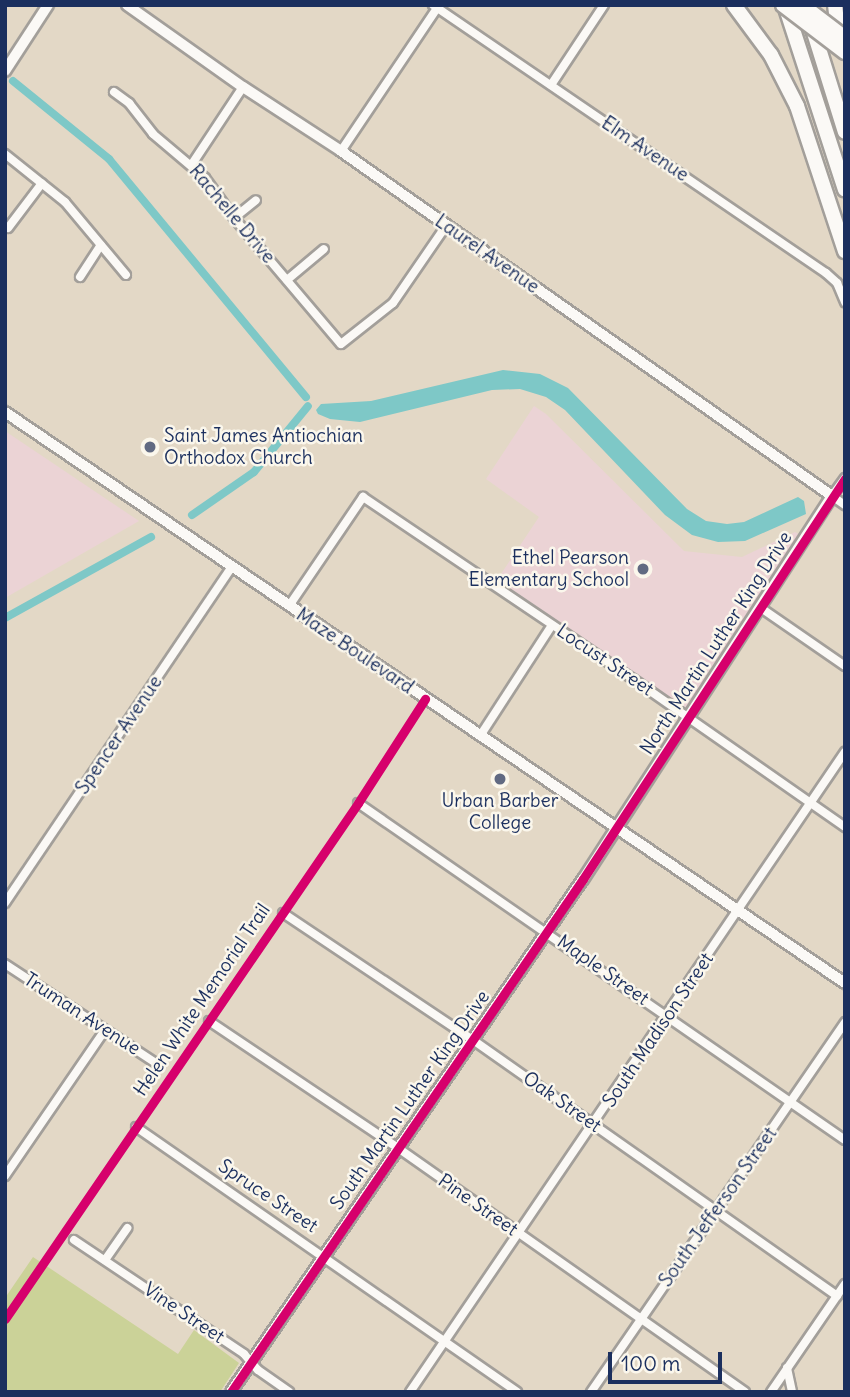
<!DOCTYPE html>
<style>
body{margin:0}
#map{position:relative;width:850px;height:1397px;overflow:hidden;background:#e3d8c6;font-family:Delius,sans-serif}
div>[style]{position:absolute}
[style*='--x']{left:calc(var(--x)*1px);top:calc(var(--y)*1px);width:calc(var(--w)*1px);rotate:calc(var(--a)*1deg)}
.built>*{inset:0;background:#ebd3d5}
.green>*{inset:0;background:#cbd298}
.water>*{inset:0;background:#7ec8c7}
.canal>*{height:8px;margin:-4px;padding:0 4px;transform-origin:4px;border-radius:4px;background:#7ec8c7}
.roads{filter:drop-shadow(2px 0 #a39f9a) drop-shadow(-2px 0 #a39f9a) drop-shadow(0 2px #a39f9a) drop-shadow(0 -2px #a39f9a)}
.street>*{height:8px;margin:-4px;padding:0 4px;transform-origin:4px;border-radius:4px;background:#fbf9f6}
.secondary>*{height:10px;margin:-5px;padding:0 5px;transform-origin:5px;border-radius:5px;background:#fbf9f6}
.highway>*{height:14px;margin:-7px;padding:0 7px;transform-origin:7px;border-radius:7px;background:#fbf9f6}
.bridges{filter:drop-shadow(2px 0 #a39f9a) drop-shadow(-2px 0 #a39f9a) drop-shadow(0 2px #a39f9a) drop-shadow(0 -2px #a39f9a)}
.highway-bridge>*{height:14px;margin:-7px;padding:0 7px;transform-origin:7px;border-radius:7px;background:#fbf9f6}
.cycleway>*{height:9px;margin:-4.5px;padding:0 4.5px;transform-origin:4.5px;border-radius:4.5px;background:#d6006c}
.dots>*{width:19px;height:19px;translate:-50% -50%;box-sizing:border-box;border:4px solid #fbf7ec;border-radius:50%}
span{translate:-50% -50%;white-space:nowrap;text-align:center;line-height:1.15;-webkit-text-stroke:5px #fbf7ec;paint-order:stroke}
.street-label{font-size:19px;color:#1b2f5e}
.poi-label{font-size:19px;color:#1b2f5e}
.left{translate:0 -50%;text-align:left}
.right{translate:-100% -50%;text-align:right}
.frame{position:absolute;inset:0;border:7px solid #1b2f5e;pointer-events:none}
.scale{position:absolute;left:608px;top:1352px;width:114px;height:32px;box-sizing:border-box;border:4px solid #1b2f5e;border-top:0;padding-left:9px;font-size:21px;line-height:24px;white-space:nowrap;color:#1b2f5e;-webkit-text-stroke:5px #fbf7ec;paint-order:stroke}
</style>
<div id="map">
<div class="built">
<i style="clip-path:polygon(534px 406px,546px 414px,684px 551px,742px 557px,795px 532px,802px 536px,687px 709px,497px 580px,539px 517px,486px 479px)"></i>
<i style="clip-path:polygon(5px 431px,139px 521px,5px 598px)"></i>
</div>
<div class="green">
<i style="clip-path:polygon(33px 1257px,178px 1354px,194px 1330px,239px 1363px,220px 1392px,5px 1392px,5px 1298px)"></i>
</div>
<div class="water">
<i style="clip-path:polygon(503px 370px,540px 374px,568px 388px,687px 509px,706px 521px,727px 524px,744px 522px,798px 497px,804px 501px,806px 514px,745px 541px,718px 542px,692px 535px,665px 515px,565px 410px,546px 397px,520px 389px,492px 390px,360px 422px,330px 419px,318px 414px,316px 410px,321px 404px,371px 401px)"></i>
</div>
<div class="canal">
<i style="--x:13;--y:81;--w:124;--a:39.1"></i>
<i style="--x:109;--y:159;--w:309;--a:50.4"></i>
<i style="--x:192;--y:515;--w:75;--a:-34.7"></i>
<i style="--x:254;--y:472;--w:85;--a:-50.7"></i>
<i style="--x:5;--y:618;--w:167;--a:-29"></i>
</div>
<div class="roads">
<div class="street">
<i style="--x:433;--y:5;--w:476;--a:34.3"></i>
<i style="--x:826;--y:273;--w:15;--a:42"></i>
<i style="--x:837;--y:283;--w:21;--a:67"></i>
<i style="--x:551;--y:85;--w:96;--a:-56.5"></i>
<i style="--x:114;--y:92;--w:19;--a:36"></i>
<i style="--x:129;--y:103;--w:39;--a:52"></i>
<i style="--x:153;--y:134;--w:68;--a:40.2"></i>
<i style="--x:205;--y:178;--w:49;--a:54.1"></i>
<i style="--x:234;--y:218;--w:165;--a:49.7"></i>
<i style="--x:341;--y:344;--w:66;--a:-38.3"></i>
<i style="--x:393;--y:303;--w:93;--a:-55.5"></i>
<i style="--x:341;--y:151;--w:176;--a:-56.1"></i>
<i style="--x:5;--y:154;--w:77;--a:38.7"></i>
<i style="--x:65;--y:202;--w:95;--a:50.1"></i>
<i style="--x:192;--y:164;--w:92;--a:-56.5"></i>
<i style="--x:234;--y:218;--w:28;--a:-39"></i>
<i style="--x:8;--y:228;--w:56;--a:-52.9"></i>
<i style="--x:80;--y:277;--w:38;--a:-57"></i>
<i style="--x:287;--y:280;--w:48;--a:-40"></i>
<i style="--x:845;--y:478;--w:22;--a:126"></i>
<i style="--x:832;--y:496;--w:16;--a:35"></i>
<i style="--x:289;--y:606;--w:132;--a:-55.8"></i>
<i style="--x:363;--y:497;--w:326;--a:34"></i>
<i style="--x:633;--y:679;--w:259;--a:34.9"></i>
<i style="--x:761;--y:608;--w:102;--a:34.6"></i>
<i style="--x:480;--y:736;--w:132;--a:-57"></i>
<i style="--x:358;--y:803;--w:592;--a:34.68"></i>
<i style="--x:5;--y:903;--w:405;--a:-56"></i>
<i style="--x:283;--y:913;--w:229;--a:33.8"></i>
<i style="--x:473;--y:1040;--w:445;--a:35.1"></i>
<i style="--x:5;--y:964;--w:184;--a:33.3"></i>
<i style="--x:209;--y:1021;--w:228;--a:33.9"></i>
<i style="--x:398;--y:1148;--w:424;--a:35.1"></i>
<i style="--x:136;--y:1127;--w:464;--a:34.8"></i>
<i style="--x:5;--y:1176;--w:177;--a:-55.6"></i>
<i style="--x:74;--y:1240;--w:205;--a:33.8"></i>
<i style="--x:244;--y:1354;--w:21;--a:49"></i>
<i style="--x:258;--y:1370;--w:38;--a:35"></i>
<i style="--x:105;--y:1260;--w:39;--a:-55"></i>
<i style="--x:787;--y:1368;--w:25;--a:78"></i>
<i style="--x:410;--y:1392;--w:774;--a:-55.8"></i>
<i style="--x:591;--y:1392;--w:449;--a:-55.5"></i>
<i style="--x:771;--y:1392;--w:131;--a:-55.6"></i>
</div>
<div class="secondary">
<i style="--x:127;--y:5;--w:142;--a:35.3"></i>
<i style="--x:243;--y:87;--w:117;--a:33.1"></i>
<i style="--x:341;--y:151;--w:600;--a:35.09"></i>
<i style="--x:832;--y:496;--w:457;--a:123"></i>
<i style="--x:583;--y:879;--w:622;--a:124.46"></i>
<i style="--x:5;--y:71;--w:79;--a:-56.9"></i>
<i style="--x:5;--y:412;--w:1016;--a:34.21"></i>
</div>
<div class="highway">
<i style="--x:734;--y:5;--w:62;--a:53.5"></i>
<i style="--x:771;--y:55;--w:57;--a:63"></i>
<i style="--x:797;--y:106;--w:153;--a:71.7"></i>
<i style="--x:785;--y:5;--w:194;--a:72"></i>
<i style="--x:835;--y:5;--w:33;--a:83"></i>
<i style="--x:811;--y:23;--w:114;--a:72.7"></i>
</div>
</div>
<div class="bridges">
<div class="highway-bridge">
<i style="--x:783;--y:5;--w:78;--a:37.2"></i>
<i style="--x:802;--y:5;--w:54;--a:37.5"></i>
</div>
</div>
<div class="cycleway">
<i style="--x:5;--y:1319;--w:625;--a:-55.62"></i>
<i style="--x:358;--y:803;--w:124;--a:-57.2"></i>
<i style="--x:231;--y:1392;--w:622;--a:-55.54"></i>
<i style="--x:583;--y:879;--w:479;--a:-56.8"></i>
</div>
<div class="dots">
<i style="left:150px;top:447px;background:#616a82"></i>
<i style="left:643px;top:569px;background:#616a82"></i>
<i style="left:500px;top:779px;background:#616a82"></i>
</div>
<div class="street-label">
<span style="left:645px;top:149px;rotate:34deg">Elm Avenue</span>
<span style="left:232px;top:214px;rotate:50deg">Rachelle Drive</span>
<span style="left:487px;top:254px;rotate:35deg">Laurel Avenue</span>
<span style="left:716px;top:643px;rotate:-57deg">North Martin Luther King Drive</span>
<span style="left:355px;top:651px;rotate:34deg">Maze Boulevard</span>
<span style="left:605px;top:660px;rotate:34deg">Locust Street</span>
<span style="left:119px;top:735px;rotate:-56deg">Spencer Avenue</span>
<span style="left:603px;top:970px;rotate:35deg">Maple Street</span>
<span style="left:202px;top:1000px;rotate:-56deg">Helen White Memorial Trail</span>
<span style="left:82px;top:1014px;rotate:33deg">Truman Avenue</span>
<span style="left:658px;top:1030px;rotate:-56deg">South Madison Street</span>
<span style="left:410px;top:1100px;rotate:-55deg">South Martin Luther King Drive</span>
<span style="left:562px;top:1102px;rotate:35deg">Oak Street</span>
<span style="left:268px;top:1196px;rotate:34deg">Spruce Street</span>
<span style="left:478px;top:1205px;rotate:35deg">Pine Street</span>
<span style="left:718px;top:1207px;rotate:-55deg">South Jefferson Street</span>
<span style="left:184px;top:1313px;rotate:34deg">Vine Street</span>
</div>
<div class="poi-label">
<span class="left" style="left:164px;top:447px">Saint James Antiochian<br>Orthodox Church</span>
<span class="right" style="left:629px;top:569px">Ethel Pearson<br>Elementary School</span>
<span style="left:500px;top:812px">Urban Barber<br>College</span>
</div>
<div class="frame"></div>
<div class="scale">100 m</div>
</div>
